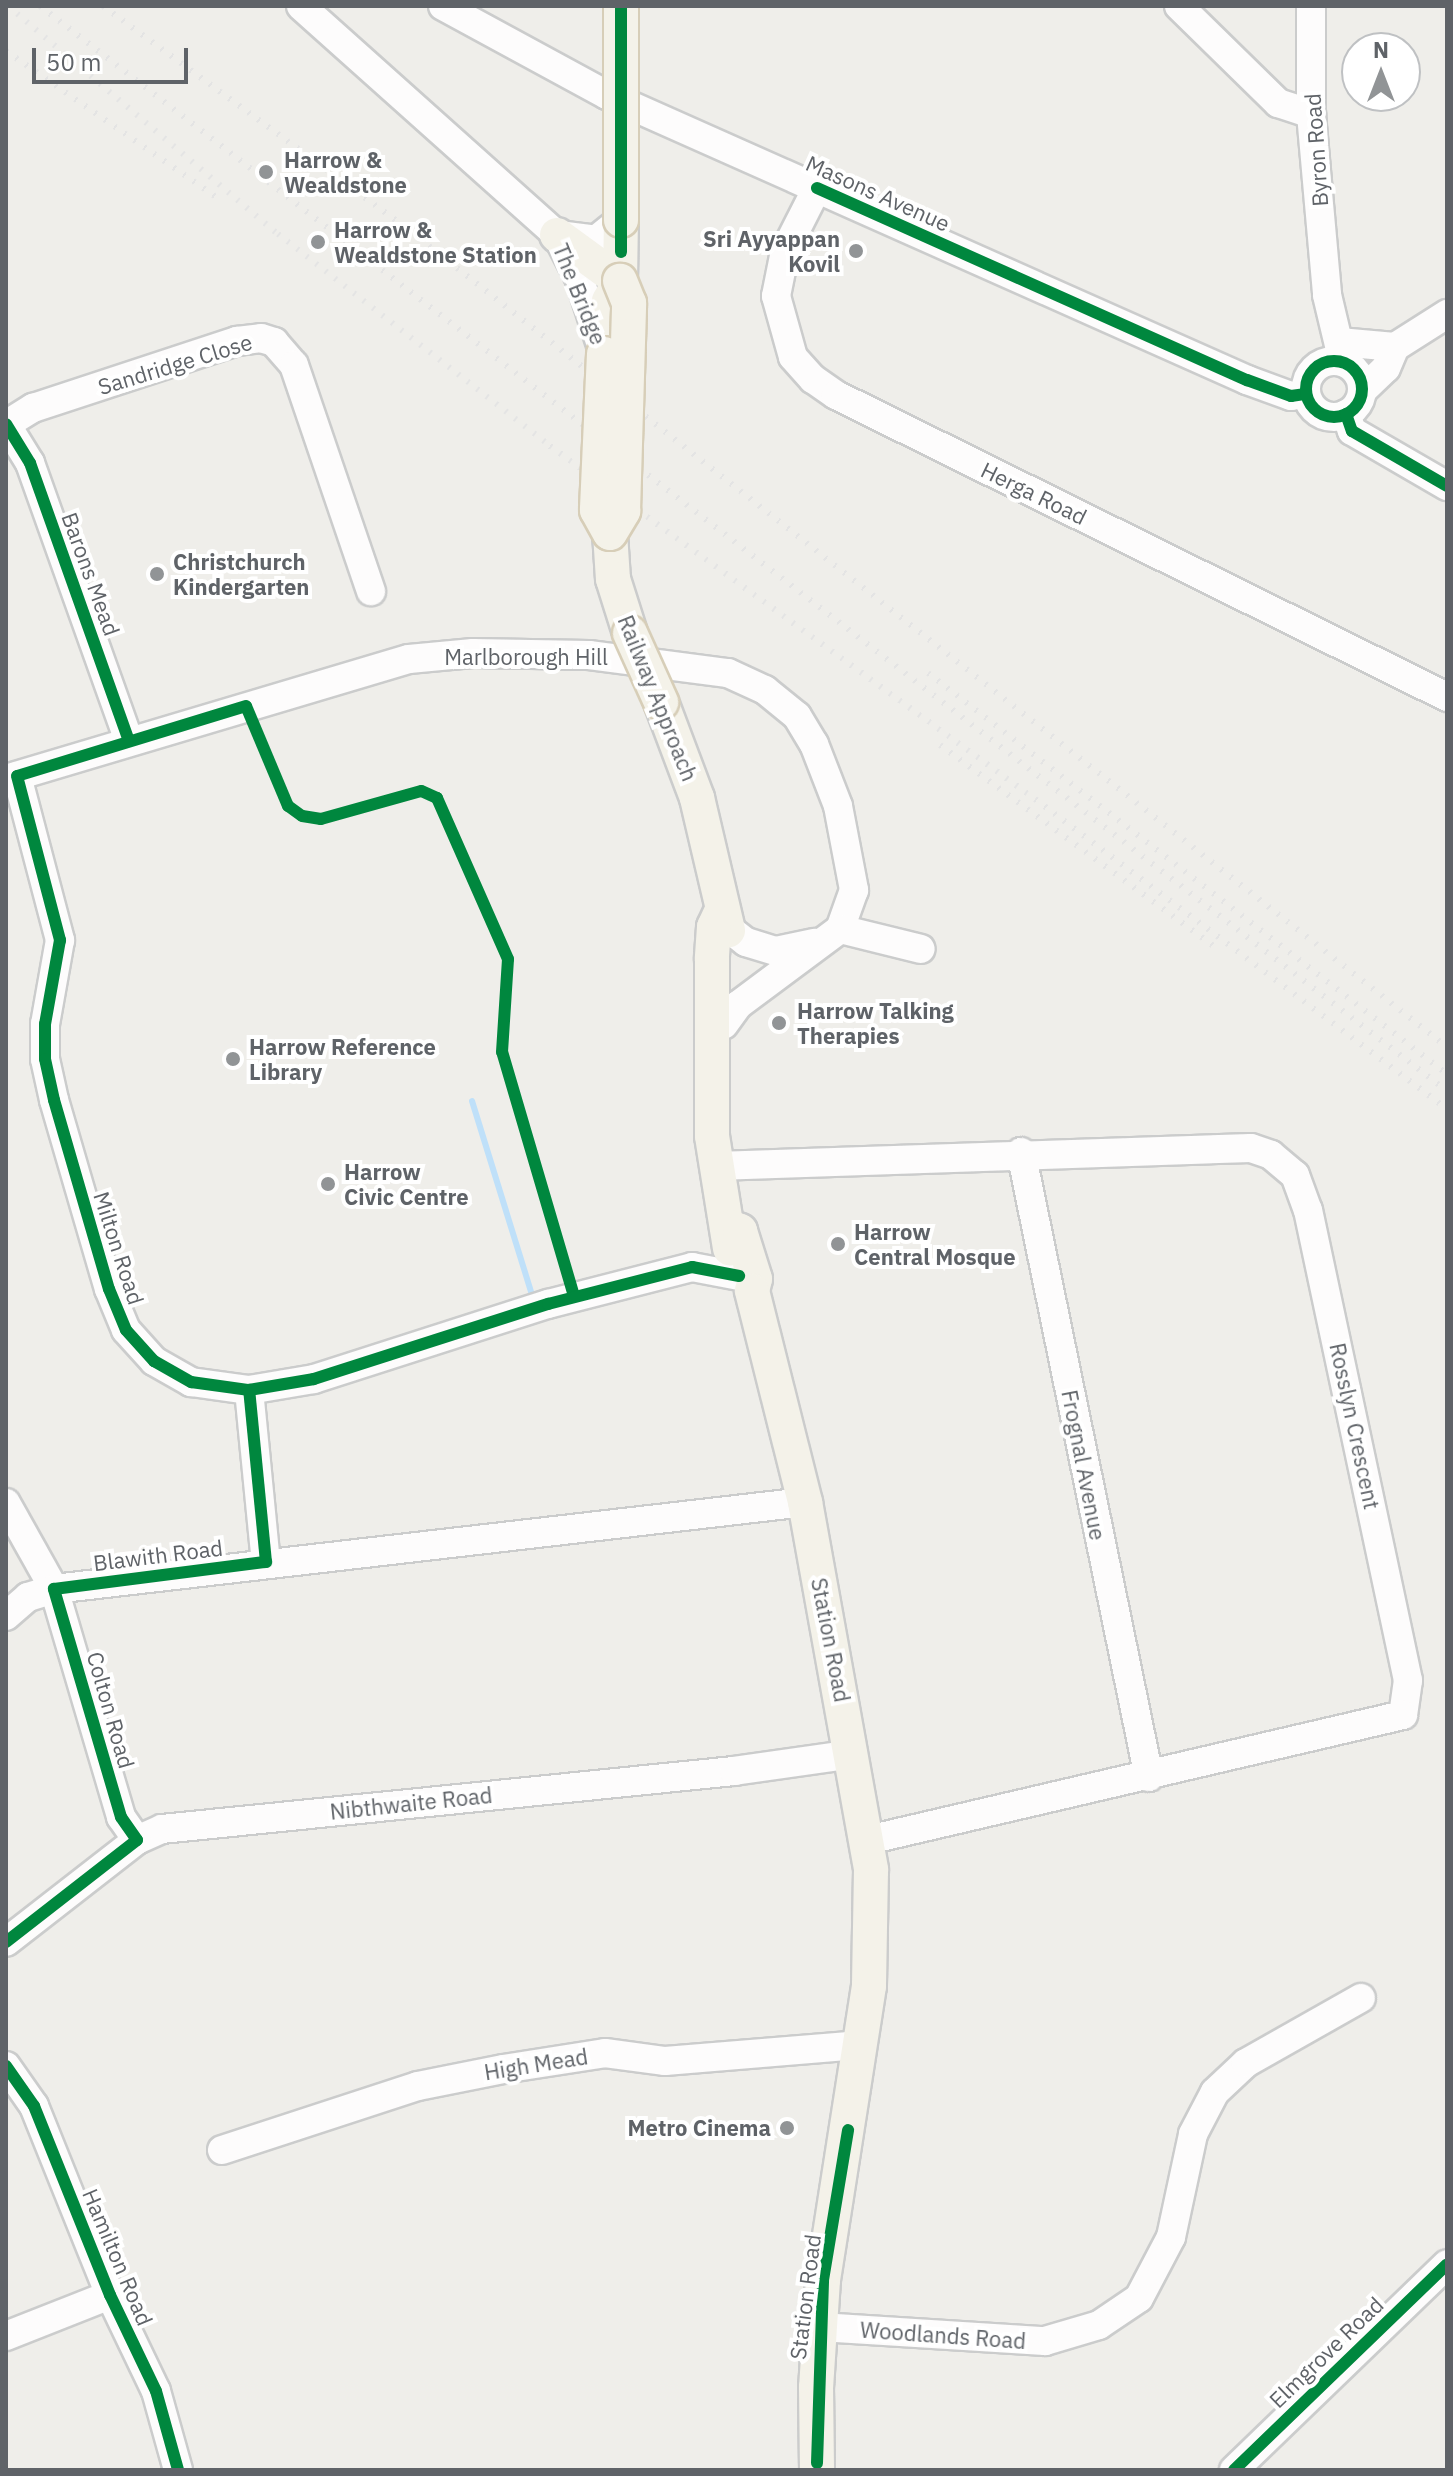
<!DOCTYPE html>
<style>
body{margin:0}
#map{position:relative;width:1453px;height:2476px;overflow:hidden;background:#efeeea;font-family:"IBM Plex Sans",sans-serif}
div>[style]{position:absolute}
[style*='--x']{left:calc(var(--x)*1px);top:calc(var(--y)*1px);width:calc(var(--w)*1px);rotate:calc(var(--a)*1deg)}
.stream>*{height:6px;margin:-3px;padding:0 3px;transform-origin:3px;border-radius:3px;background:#bfe0f9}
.roads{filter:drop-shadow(2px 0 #cbcccc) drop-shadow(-2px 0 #cbcccc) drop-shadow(0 2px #cbcccc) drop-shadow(0 -2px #cbcccc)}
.minor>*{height:28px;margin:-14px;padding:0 14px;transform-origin:14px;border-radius:14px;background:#fdfcfc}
.minor>.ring{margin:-14px;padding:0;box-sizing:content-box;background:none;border:28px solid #fdfcfc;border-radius:50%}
.major>*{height:34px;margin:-17px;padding:0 17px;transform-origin:17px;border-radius:17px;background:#f4f2e9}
.rail>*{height:6px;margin-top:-3px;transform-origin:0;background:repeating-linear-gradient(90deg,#e4e4e4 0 2px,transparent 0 12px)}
.bridges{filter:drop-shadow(2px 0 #d7ceb8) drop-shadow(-2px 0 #d7ceb8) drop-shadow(0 2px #d7ceb8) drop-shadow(0 -2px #d7ceb8)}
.major-bridge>*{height:34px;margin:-17px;padding:0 17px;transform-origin:17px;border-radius:17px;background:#f4f2e9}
.cycleway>*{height:12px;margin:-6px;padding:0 6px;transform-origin:6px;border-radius:6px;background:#00873e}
.cycleway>.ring{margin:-6px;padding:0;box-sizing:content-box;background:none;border:12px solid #00873e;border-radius:50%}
.dots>*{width:22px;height:22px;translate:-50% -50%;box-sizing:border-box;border:4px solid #fff;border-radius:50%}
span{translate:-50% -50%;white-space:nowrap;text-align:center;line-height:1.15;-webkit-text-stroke:8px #fff;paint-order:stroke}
.street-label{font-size:22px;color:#5f6368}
.poi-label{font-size:22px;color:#5f6368;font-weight:700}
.left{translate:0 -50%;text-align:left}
.right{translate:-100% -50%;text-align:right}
.frame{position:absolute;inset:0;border:8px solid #5f6368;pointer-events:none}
.north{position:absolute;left:1341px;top:32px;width:80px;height:80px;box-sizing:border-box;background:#fff;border:2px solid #bfc1c3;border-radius:50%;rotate:0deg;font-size:22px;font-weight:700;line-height:32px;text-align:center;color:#5f6368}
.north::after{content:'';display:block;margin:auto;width:28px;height:36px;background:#919496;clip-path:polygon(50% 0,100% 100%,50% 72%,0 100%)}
.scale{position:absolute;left:32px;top:48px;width:156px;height:36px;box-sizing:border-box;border:4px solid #5f6368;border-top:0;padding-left:10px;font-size:24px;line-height:28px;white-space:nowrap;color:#5f6368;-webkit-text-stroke:6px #fff;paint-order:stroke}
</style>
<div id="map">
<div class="stream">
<i style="--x:472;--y:1101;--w:200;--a:72.8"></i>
</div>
<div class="roads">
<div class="minor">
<i style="--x:301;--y:6;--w:343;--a:41.8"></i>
<i style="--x:557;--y:235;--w:47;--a:62.4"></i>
<i style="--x:579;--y:277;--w:71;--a:72.1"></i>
<i style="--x:443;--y:6;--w:187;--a:28.5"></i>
<i style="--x:607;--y:95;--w:701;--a:24"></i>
<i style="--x:1247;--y:380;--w:47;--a:20"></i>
<i style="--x:1291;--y:396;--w:15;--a:-8"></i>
<i style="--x:1179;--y:6;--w:139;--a:44.4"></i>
<i style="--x:1278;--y:103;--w:35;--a:18"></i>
<i style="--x:1311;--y:6;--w:108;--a:90"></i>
<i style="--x:1311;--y:114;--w:182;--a:84.9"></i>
<i style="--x:1327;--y:295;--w:69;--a:76.6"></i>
<i style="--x:817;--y:188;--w:71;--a:116.9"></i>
<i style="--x:785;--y:251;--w:46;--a:101.3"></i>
<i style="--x:776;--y:296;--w:63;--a:74.4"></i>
<i style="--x:793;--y:357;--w:30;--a:48"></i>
<i style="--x:813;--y:379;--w:28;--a:35"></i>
<i style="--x:836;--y:395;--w:682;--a:26.3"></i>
<i style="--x:558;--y:235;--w:38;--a:7"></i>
<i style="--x:596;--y:240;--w:32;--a:-39"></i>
<i style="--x:1339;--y:342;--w:56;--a:5.1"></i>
<i style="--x:1395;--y:347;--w:62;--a:-32.4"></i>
<i class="ring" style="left:1306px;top:361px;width:28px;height:28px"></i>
<i style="--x:1362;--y:391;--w:33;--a:-44"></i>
<i style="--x:1386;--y:368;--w:23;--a:-67"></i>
<i style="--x:1346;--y:414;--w:18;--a:71"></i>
<i style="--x:1352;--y:431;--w:110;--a:30.1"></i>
<i style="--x:6;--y:424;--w:46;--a:58.4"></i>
<i style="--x:30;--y:463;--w:295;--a:70.4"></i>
<i style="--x:7;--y:424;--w:31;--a:-32"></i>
<i style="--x:33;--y:408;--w:215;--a:-18.2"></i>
<i style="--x:237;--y:341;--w:24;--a:-7"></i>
<i style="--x:261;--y:338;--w:14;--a:17"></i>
<i style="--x:274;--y:342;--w:30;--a:49"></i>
<i style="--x:294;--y:365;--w:239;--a:71.2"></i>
<i style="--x:17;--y:776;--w:170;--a:75.3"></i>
<i style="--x:60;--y:940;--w:85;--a:100.1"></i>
<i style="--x:45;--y:1024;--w:35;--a:90"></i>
<i style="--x:45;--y:1059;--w:42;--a:77.6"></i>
<i style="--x:54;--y:1100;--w:197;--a:73.8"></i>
<i style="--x:109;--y:1289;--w:44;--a:67.5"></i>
<i style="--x:126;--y:1330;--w:42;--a:47.9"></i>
<i style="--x:154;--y:1361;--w:43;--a:29.6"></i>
<i style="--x:191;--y:1382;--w:59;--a:7.9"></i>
<i style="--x:249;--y:1390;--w:66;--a:-9.6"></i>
<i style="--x:314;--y:1379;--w:246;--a:-17.8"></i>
<i style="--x:548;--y:1304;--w:149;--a:-14.4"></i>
<i style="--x:692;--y:1267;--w:48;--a:10.8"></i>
<i style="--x:6;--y:779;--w:420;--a:-16.6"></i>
<i style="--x:409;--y:659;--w:64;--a:-5.4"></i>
<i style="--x:473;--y:653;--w:116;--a:1"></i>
<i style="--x:589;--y:655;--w:140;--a:7.4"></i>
<i style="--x:728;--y:673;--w:41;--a:24.7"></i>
<i style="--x:765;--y:690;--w:41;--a:39.1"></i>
<i style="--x:797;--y:716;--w:33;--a:59"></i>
<i style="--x:814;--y:744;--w:66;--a:68.8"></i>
<i style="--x:838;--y:806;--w:86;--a:79.2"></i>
<i style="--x:854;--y:890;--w:41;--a:109.7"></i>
<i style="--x:840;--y:929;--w:127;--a:143.3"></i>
<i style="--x:738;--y:1005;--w:24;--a:126"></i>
<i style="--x:728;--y:928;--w:23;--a:38"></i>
<i style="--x:746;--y:942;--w:31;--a:17"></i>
<i style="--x:776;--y:951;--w:40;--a:-12"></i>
<i style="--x:840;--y:929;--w:83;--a:13.9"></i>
<i style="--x:1021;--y:1152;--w:638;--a:78.43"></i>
<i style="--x:716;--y:1166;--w:535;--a:-1.93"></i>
<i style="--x:1251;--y:1148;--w:21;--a:19"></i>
<i style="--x:1271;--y:1155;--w:31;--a:40"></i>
<i style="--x:1295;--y:1175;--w:37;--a:70"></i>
<i style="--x:1308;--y:1210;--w:481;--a:78"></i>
<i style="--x:1408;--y:1680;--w:35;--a:98"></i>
<i style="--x:1403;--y:1715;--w:549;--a:166.85"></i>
<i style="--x:249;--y:1390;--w:173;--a:84.4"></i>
<i style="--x:6;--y:1503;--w:98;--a:60.8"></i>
<i style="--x:54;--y:1589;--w:238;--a:73.6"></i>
<i style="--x:121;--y:1817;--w:28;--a:55"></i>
<i style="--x:6;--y:1616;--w:29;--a:-41"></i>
<i style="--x:28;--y:1597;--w:27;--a:-17"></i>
<i style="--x:54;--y:1589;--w:756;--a:-6.61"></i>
<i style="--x:6;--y:1942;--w:166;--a:-37.9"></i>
<i style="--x:137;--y:1840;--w:27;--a:-24"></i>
<i style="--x:162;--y:1829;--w:575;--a:-5.79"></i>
<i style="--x:734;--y:1771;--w:120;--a:-8.1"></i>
<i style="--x:6;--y:2066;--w:49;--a:55"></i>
<i style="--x:34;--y:2106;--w:204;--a:68.1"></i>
<i style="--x:110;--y:2295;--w:106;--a:64.4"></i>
<i style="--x:156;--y:2391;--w:82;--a:74.4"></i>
<i style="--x:222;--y:2150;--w:206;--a:-18.1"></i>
<i style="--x:418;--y:2086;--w:87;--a:-11.3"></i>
<i style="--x:503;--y:2069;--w:103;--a:-8.9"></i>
<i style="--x:605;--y:2053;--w:61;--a:7.6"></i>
<i style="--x:665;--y:2061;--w:197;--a:-4.7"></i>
<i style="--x:820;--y:2327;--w:225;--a:3.6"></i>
<i style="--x:1045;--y:2341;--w:56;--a:-16.5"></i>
<i style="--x:1099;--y:2325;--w:48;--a:-34"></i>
<i style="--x:1139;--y:2298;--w:69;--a:-62.3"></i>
<i style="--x:1171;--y:2237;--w:105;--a:-77.9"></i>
<i style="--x:1193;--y:2134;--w:47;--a:-62.4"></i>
<i style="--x:1215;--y:2092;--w:42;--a:-43.1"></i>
<i style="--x:1246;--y:2063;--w:132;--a:-29.5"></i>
<i style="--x:6;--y:2336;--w:112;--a:-21.5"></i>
<i style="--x:1234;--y:2470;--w:296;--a:-44"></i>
</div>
<div class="major">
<i style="--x:557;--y:235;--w:78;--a:36.1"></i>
<i style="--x:604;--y:354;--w:53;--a:-84.6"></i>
<i style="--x:609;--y:301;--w:23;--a:-61"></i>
<i style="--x:620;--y:281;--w:61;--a:-89.1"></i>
<i style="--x:610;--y:533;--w:46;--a:86.3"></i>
<i style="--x:613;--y:579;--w:57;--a:72.5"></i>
<i style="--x:661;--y:702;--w:103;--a:69.4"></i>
<i style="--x:697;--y:798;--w:136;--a:76.8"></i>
<i style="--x:722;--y:910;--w:19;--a:115"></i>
<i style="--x:714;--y:927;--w:32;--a:94"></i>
<i style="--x:712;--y:959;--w:177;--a:90"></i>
<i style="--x:712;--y:1136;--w:114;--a:80.9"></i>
<i style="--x:730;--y:1227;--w:11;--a:22"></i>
<i style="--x:740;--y:1231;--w:50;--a:72.6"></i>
<i style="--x:755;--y:1279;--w:12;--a:104"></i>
<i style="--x:752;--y:1291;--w:218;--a:75.9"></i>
<i style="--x:805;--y:1502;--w:374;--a:79.8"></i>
<i style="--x:871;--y:1870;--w:116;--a:91"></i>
<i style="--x:869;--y:1986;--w:298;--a:98.9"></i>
<i style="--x:823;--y:2280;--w:107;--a:93.7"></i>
<i style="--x:816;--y:2387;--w:83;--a:89.3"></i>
</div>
</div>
<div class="rail">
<i style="--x:8;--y:6;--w:353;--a:40.2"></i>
<i style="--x:278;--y:234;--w:345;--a:37.9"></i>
<i style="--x:550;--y:446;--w:600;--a:36.05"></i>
<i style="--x:1035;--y:799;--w:516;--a:36.96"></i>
<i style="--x:40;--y:6;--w:1777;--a:37.64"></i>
<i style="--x:103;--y:6;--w:381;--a:36.2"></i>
<i style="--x:410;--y:231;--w:1320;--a:38.2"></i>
<i style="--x:6;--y:51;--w:259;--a:34.8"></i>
<i style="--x:928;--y:673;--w:656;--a:37.69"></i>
<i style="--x:940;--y:745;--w:340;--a:36.3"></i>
</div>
<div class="bridges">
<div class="major-bridge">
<i style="--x:621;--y:220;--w:214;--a:-90"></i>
<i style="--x:604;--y:354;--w:156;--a:92.6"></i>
<i style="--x:597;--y:510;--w:26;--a:61"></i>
<i style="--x:610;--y:533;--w:26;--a:-59"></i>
<i style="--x:623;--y:511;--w:208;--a:-88.3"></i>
<i style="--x:629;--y:303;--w:24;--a:-112"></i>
<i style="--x:630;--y:633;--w:76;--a:65.8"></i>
</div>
</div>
<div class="cycleway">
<i style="--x:817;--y:188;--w:471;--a:24.1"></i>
<i style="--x:1247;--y:380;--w:47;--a:20"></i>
<i style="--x:1291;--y:396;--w:15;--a:-8"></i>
<i style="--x:621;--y:252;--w:246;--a:-90"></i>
<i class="ring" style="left:1306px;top:361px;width:44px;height:44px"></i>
<i style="--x:1346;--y:414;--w:18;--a:71"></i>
<i style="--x:1352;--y:431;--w:110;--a:30.1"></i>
<i style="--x:6;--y:424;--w:46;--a:58.4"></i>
<i style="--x:30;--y:463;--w:295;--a:70.4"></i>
<i style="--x:574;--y:1296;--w:254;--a:-106.4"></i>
<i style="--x:502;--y:1052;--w:93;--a:-86.3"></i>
<i style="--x:508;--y:959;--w:176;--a:-113.8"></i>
<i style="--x:437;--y:798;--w:17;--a:-156"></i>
<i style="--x:421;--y:791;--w:104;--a:164.4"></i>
<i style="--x:321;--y:819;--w:19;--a:-171"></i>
<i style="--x:302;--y:816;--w:17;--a:-144"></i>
<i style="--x:288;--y:806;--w:108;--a:-112.8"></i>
<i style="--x:246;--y:706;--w:239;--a:163"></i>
<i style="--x:17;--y:776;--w:170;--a:75.3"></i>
<i style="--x:60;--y:940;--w:85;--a:100.1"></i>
<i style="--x:45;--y:1024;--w:35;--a:90"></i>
<i style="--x:45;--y:1059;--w:42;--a:77.6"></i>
<i style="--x:54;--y:1100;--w:197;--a:73.8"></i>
<i style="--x:109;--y:1289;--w:44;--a:67.5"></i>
<i style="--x:126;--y:1330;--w:42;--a:47.9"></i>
<i style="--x:154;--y:1361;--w:43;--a:29.6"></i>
<i style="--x:191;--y:1382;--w:59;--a:7.9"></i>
<i style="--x:249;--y:1390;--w:66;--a:-9.6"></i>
<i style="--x:314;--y:1379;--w:246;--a:-17.8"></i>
<i style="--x:548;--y:1304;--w:149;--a:-14.4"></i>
<i style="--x:692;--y:1267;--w:48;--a:10.8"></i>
<i style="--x:6;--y:1942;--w:166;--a:-37.9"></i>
<i style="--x:137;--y:1840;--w:28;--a:-125"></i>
<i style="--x:121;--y:1817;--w:238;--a:-106.4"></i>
<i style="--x:54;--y:1589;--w:214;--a:-7.3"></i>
<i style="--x:266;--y:1562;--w:173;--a:-95.6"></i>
<i style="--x:6;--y:2066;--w:49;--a:55"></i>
<i style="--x:34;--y:2106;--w:204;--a:68.1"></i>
<i style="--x:110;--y:2295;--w:106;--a:64.4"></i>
<i style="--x:156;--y:2391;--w:82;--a:74.4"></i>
<i style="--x:817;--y:2463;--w:183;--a:-88.1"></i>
<i style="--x:823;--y:2280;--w:152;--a:-80.5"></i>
<i style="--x:1234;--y:2470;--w:296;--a:-44"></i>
</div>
<div class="dots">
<i style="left:266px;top:172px;background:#919496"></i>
<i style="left:318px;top:242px;background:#919496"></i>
<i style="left:856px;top:251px;background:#919496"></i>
<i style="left:157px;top:574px;background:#919496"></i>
<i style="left:779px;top:1023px;background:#919496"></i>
<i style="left:233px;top:1059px;background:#919496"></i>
<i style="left:328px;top:1184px;background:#919496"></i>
<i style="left:838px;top:1244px;background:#919496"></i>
<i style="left:787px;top:2128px;background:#919496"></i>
</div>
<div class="street-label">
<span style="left:1316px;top:150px;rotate:-94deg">Byron Road</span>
<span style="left:878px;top:193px;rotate:24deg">Masons Avenue</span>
<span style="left:580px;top:294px;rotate:68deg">The Bridge</span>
<span style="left:175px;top:364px;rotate:-17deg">Sandridge Close</span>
<span style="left:1034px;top:493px;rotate:26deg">Herga Road</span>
<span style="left:91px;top:574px;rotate:70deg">Barons Mead</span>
<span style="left:526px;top:657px">Marlborough Hill</span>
<span style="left:658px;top:698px;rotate:68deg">Railway Approach</span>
<span style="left:119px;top:1248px;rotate:72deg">Milton Road</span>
<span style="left:1355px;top:1426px;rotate:78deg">Rosslyn Crescent</span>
<span style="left:1084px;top:1465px;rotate:79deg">Frognal Avenue</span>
<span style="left:158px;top:1555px;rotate:-7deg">Blawith Road</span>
<span style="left:831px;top:1640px;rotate:79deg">Station Road</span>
<span style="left:111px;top:1710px;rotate:74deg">Colton Road</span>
<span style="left:411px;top:1803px;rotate:-6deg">Nibthwaite Road</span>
<span style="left:536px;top:2064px;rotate:-9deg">High Mead</span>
<span style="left:118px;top:2257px;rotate:67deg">Hamilton Road</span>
<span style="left:805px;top:2297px;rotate:-83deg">Station Road</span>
<span style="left:943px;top:2335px;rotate:4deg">Woodlands Road</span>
<span style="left:1326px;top:2352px;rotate:-44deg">Elmgrove Road</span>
</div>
<div class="poi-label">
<span class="left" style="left:284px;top:172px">Harrow &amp;<br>Wealdstone</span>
<span class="left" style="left:334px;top:242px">Harrow &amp;<br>Wealdstone Station</span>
<span class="right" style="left:840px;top:251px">Sri Ayyappan<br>Kovil</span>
<span class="left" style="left:173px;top:574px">Christchurch<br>Kindergarten</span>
<span class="left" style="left:797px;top:1023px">Harrow Talking<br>Therapies</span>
<span class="left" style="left:249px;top:1059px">Harrow Reference<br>Library</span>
<span class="left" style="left:344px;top:1184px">Harrow<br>Civic Centre</span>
<span class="left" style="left:854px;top:1244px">Harrow<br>Central Mosque</span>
<span class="right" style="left:771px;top:2128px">Metro Cinema</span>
</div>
<div class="frame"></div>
<div class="north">N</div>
<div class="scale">50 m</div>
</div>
